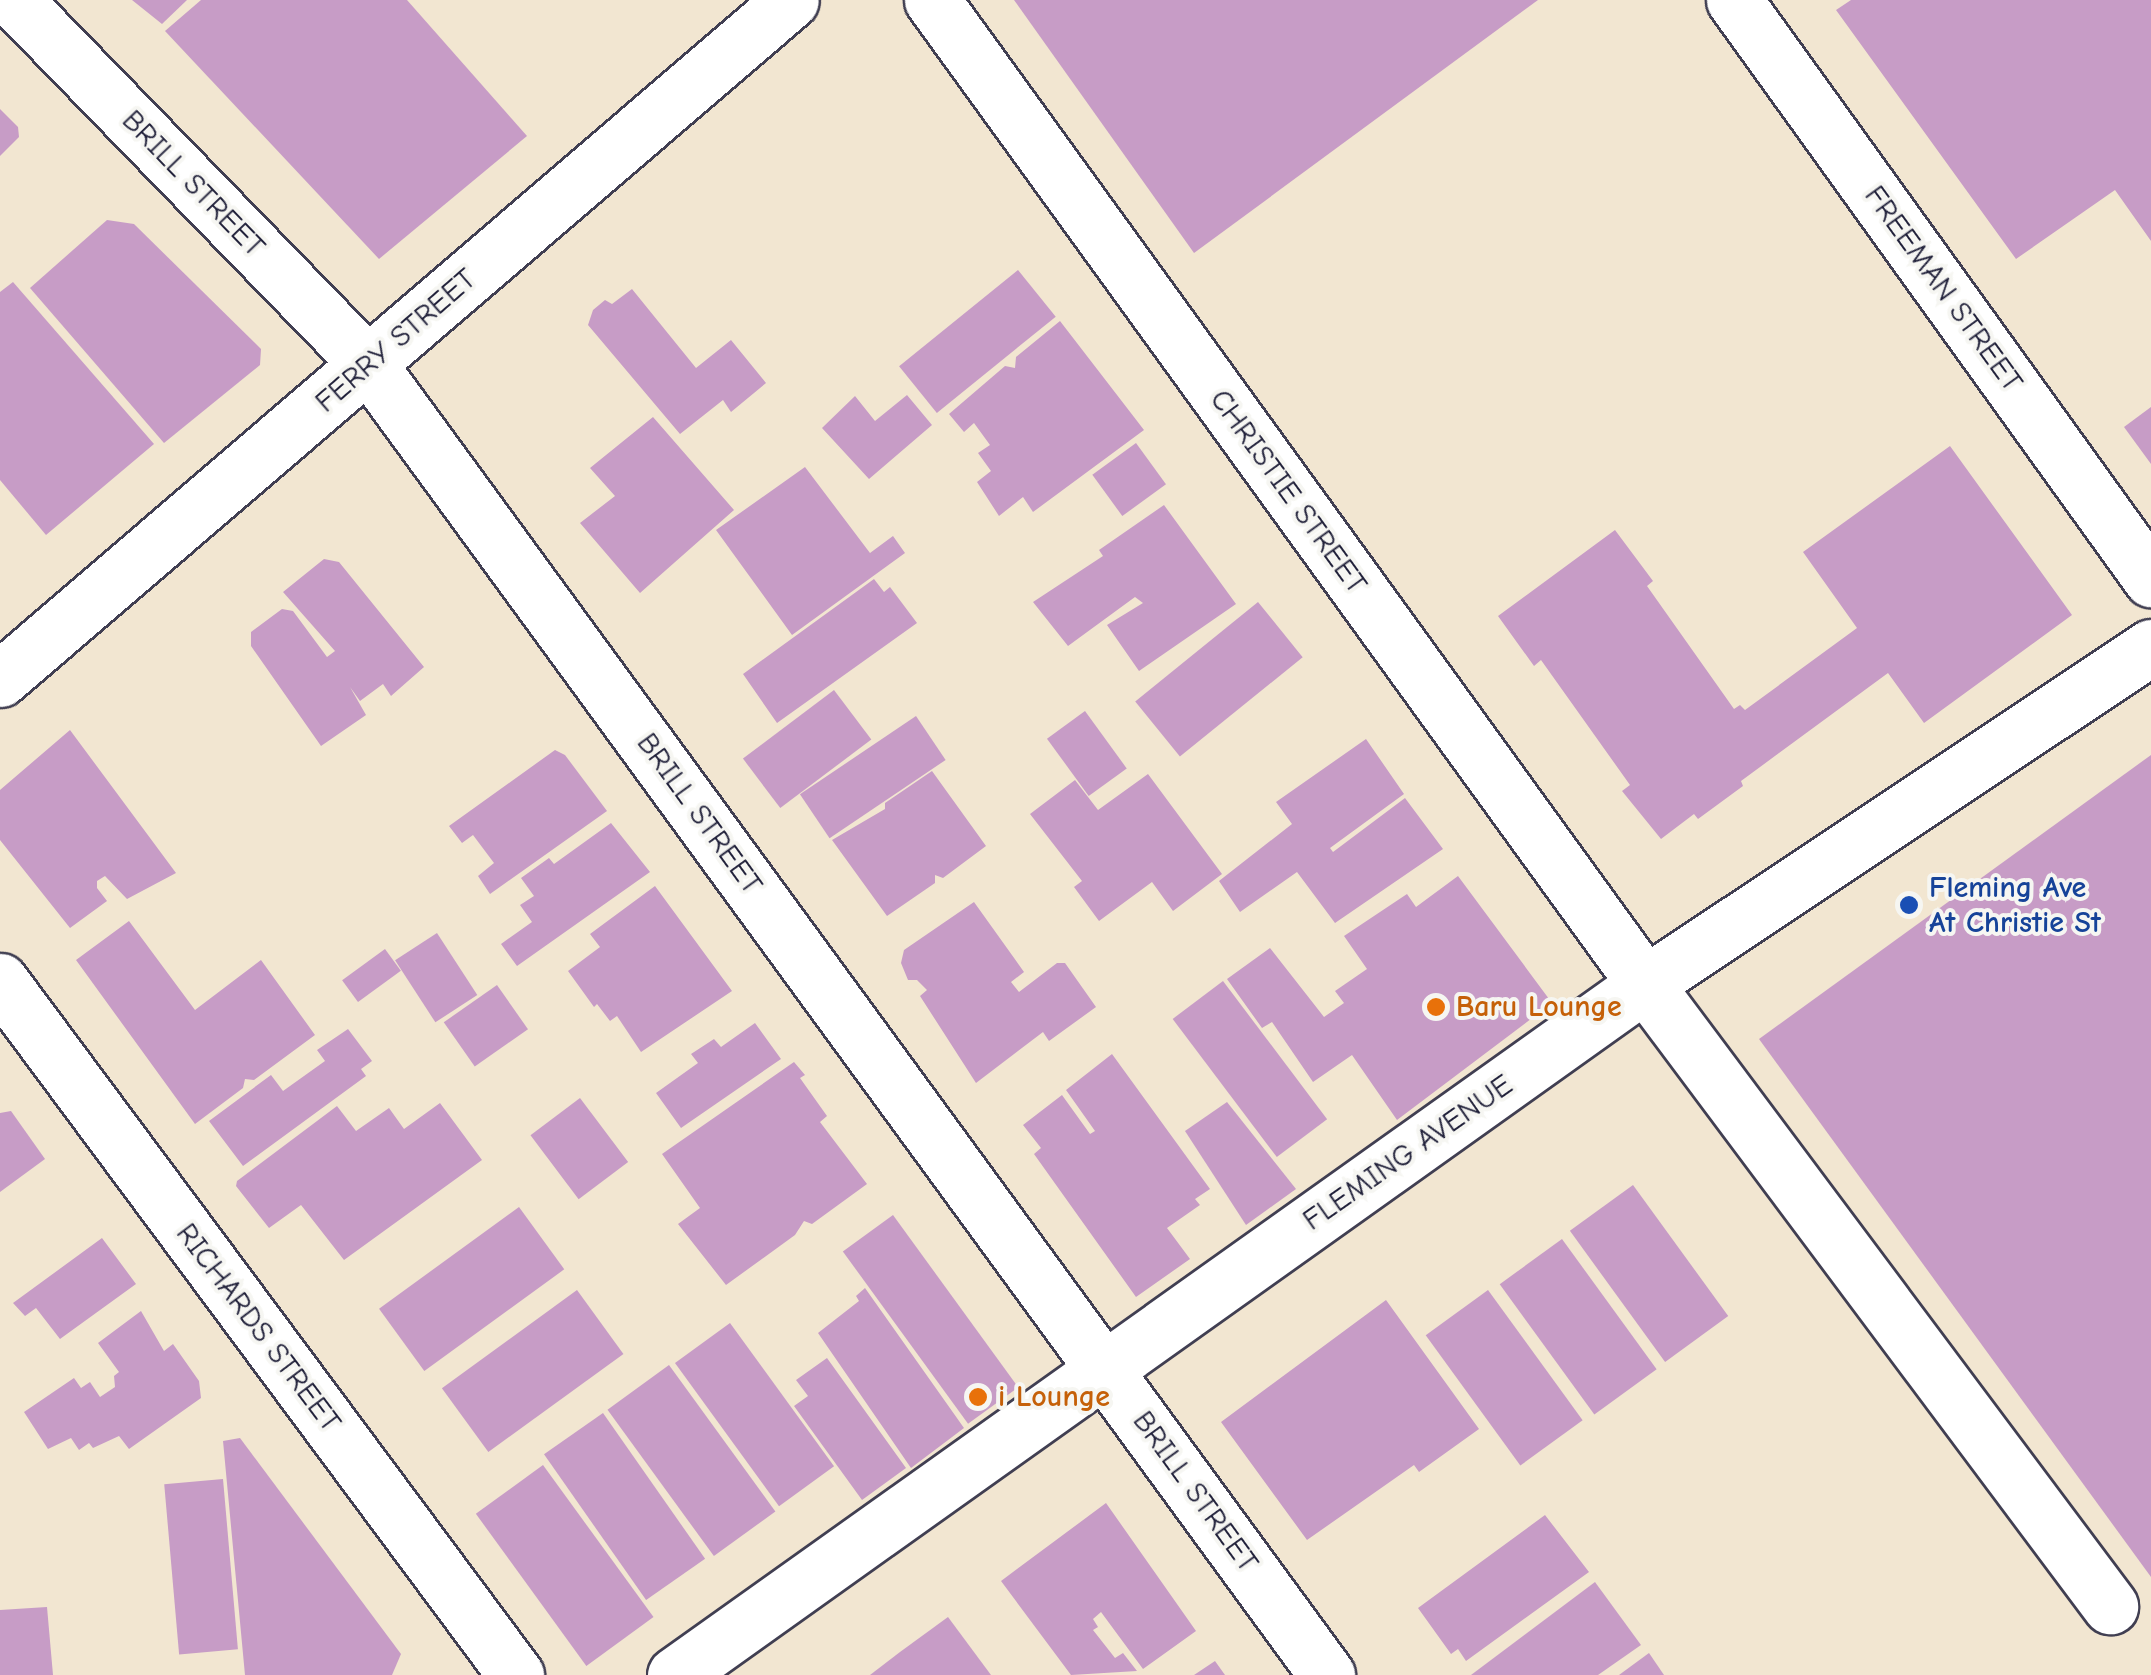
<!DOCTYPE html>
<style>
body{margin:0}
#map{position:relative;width:2151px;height:1675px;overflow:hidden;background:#f2e6d1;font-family:"Comic Neue",sans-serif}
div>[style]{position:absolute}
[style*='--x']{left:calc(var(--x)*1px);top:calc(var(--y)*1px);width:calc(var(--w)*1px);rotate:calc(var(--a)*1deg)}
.building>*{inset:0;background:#c79cc6;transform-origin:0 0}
.roads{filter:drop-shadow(2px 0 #413f52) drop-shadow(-2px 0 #413f52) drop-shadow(0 2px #413f52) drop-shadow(0 -2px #413f52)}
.minor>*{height:55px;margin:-27.5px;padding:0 27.5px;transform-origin:27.5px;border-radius:27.5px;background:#fff}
.major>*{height:55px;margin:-27.5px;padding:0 27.5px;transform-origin:27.5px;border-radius:27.5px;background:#fff}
.dots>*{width:28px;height:28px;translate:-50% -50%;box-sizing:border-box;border:5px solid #f6f6f2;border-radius:50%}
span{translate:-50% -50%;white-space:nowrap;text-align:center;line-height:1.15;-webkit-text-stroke:8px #f6f6f2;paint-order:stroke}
.street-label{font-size:30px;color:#22223b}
.transit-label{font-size:30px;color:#164399;font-weight:700}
.left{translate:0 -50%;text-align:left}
.food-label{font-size:30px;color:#c56008;font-weight:700}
</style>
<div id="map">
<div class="building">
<i style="clip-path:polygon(132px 0,187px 0,162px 24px)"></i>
<i style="clip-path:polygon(201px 0,407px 0,527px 136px,379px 259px,165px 31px)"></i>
<i style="clip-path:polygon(1014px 0,1538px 0,1194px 253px)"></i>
<i style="clip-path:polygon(1851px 0,2151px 0,2151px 241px,2115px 190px,2016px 259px,1836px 10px)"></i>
<i style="clip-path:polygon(0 109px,18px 127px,19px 137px,0 156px)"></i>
<i style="clip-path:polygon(107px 220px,134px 224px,261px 349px,260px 365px,164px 443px,30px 288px)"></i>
<i style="left:1018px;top:270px;width:60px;height:153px;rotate:51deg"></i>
<i style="clip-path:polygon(13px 282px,154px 444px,46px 535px,0 480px,0 292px)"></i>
<i style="clip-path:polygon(632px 289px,696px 368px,731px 340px,766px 383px,731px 412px,723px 400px,680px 434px,588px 325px,593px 310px,605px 300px,612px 304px)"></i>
<i style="clip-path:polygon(1060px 321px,1144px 430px,1033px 512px,1023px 497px,999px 516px,977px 482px,991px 471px,978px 453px,990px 445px,974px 423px,964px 432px,949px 414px,1005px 366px,1015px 368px,1016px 357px)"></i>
<i style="clip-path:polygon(907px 395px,932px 425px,869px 479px,822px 428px,855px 396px,875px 421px)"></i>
<i style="clip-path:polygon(2151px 407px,2151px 464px,2124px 427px)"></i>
<i style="clip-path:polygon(653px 417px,734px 510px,640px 593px,580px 523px,615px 496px,590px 468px)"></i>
<i style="left:1136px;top:443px;width:51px;height:54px;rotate:54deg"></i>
<i style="clip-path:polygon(1950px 446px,2072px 615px,1924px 723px,1888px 673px,1741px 781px,1743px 786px,1698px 819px,1694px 814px,1661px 839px,1622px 791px,1630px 785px,1541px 660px,1534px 666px,1498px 616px,1615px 530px,1653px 581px,1647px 586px,1734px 709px,1740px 705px,1745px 710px,1857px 628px,1803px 552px)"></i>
<i style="clip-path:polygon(805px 467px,870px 553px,893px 536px,905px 553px,792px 635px,716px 530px)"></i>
<i style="clip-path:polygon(1164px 505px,1236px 604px,1139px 671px,1107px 625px,1143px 603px,1135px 597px,1068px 646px,1033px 602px,1103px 556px,1099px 550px)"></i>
<i style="clip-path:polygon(324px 559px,339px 562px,424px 667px,391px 696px,383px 684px,360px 701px,350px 687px,366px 715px,321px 746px,251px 646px,251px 632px,282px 609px,293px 611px,327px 657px,335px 651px,283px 592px)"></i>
<i style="clip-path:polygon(874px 579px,884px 592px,890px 587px,917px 623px,777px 723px,743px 674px)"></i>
<i style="left:1258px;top:602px;width:71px;height:158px;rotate:51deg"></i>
<i style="left:834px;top:690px;width:62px;height:114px;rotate:53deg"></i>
<i style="left:1085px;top:711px;width:71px;height:47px;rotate:54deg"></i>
<i style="left:916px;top:716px;width:53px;height:140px;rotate:56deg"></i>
<i style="clip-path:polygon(70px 730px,176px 873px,127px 899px,105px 876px,97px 881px,97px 888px,107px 901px,70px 928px,0 840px,0 790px)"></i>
<i style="clip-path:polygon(1366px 739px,1404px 794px,1330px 848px,1333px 852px,1405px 798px,1443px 849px,1335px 923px,1297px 872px,1240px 912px,1219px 881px,1292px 824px,1276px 802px)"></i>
<i style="clip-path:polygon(555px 750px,565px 755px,607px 811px,490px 894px,478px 876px,494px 863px,473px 835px,462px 843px,449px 826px)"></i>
<i style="clip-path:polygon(2151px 755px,2151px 1577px,1759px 1039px)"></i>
<i style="clip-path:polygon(932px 771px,986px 846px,943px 878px,935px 875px,935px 883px,887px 916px,832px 840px,885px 809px,885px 803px)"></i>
<i style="clip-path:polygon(1148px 774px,1222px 874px,1173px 911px,1152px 882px,1099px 921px,1074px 887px,1082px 881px,1030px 814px,1075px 780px,1098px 810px)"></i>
<i style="clip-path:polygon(611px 823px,650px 872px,517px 966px,501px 944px,532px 922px,520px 905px,534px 896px,521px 878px,549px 858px,554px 864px)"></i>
<i style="clip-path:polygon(1458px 876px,1552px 1003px,1397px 1120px,1352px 1055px,1313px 1082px,1272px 1022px,1262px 1028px,1227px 979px,1270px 948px,1324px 1017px,1344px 1003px,1335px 991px,1367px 969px,1344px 936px,1407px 894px,1416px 907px)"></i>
<i style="clip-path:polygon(655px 886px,732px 991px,641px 1052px,617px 1016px,610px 1021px,597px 1004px,594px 1007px,568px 971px,600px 947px,590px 934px)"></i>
<i style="clip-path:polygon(974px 902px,1024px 972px,1011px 982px,1019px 992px,1057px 963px,1065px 963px,1096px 1007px,1049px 1041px,1043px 1032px,976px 1083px,920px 996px,927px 990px,917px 980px,908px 980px,901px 963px,904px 950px)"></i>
<i style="clip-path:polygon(129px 921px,195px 1010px,261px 960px,315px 1035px,254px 1080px,245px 1079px,243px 1088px,195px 1124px,76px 960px)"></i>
<i style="left:437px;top:933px;width:74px;height:50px;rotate:57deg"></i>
<i style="left:385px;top:949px;width:27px;height:53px;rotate:54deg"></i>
<i style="left:1223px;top:981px;width:173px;height:63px;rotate:53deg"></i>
<i style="left:497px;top:985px;width:54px;height:65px;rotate:55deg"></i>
<i style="clip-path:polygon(755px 1023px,781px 1059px,681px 1128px,656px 1093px,698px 1063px,691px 1054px,714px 1039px,721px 1047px)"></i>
<i style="clip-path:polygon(348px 1029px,372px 1061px,361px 1069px,366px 1076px,243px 1166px,209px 1121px,271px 1075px,283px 1091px,325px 1061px,317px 1050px)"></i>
<i style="clip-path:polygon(1112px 1054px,1210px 1189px,1195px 1199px,1200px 1205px,1167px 1228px,1190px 1259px,1136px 1297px,1034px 1154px,1041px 1148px,1023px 1125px,1062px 1095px,1090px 1134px,1095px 1131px,1066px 1090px)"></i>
<i style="clip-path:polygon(794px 1062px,805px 1075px,800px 1078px,827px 1116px,820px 1122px,867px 1184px,812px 1224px,804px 1221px,795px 1235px,726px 1285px,678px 1224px,700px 1208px,662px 1154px)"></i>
<i style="left:580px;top:1098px;width:80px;height:62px;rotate:53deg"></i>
<i style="clip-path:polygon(1227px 1102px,1296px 1189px,1246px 1225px,1185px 1131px)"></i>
<i style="clip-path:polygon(440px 1103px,482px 1160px,344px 1260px,301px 1205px,269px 1228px,236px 1186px,237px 1181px,337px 1106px,356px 1131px,389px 1108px,404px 1129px)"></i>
<i style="clip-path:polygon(11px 1111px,45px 1159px,0 1192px,0 1113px)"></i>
<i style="left:1633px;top:1185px;width:162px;height:78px;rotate:54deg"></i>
<i style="left:519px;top:1207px;width:77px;height:173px;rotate:54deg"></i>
<i style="left:893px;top:1215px;width:213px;height:62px;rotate:54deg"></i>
<i style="clip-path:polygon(102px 1238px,136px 1284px,60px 1339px,36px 1308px,25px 1316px,13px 1303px)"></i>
<i style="left:1562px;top:1239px;width:161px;height:77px;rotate:54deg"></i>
<i style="clip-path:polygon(865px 1288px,964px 1428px,911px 1468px,818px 1333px,859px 1301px,856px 1296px)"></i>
<i style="left:577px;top:1290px;width:79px;height:167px;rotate:54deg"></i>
<i style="left:1488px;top:1290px;width:161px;height:77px;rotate:54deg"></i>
<i style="clip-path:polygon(1386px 1300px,1479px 1429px,1419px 1472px,1414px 1465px,1307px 1540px,1221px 1422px)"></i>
<i style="clip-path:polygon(141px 1311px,164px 1351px,173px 1344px,199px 1381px,201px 1398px,129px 1449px,119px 1436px,93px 1448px,89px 1443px,79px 1450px,71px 1438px,48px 1449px,24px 1412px,74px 1378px,81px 1388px,90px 1382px,100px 1397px,115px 1387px,114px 1376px,119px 1372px,98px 1343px)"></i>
<i style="left:730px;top:1323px;width:177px;height:68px;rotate:54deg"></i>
<i style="clip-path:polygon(827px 1358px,906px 1468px,862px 1500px,794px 1406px,808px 1396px,796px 1380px)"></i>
<i style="left:669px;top:1365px;width:181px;height:76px;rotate:54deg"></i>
<i style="left:603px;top:1413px;width:178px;height:72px;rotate:55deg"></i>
<i style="clip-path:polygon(240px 1438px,401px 1654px,392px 1675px,245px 1675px,223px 1441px)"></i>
<i style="left:543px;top:1465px;width:188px;height:83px;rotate:54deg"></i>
<i style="left:223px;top:1479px;width:171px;height:59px;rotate:85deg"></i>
<i style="clip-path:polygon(1106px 1503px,1196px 1631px,1143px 1669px,1101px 1612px,1093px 1619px,1098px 1627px,1093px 1630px,1115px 1658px,1123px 1653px,1137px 1671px,1071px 1675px,1001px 1581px)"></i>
<i style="clip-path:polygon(1545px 1515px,1589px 1572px,1466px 1661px,1458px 1649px,1451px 1654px,1418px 1608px)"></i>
<i style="clip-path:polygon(1595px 1582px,1641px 1645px,1598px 1675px,1471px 1675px)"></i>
<i style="clip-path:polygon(47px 1607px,53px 1675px,0 1675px,0 1610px)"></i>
<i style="clip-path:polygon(948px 1617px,991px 1675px,870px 1675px,900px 1652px)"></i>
<i style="clip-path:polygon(1649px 1653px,1664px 1675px,1619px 1675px)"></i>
<i style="clip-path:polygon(1215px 1661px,1225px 1675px,1194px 1675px)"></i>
</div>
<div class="roads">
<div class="minor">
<i style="--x:14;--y:0;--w:509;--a:45.8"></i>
<i style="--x:369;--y:365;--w:1623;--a:53.82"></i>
<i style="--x:932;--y:0;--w:1215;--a:54.07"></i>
<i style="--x:1645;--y:984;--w:777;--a:53.22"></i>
<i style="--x:1734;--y:0;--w:714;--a:54.24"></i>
<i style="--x:0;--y:981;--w:865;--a:53.37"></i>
<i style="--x:675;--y:1675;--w:1191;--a:-35.46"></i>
<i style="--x:1645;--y:984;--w:608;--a:-33.66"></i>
</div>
<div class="major">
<i style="--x:0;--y:679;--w:1042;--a:-40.64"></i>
</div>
</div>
<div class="dots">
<i style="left:1909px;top:905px;background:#1a4fb4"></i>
<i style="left:1436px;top:1007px;background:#e8710a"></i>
<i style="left:978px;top:1397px;background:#e8710a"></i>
</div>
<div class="street-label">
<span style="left:193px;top:184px;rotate:46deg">BRILL STREET</span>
<span style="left:1943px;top:289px;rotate:54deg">FREEMAN STREET</span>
<span style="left:396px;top:341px;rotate:-41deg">FERRY STREET</span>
<span style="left:1288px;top:492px;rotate:54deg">CHRISTIE STREET</span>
<span style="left:699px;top:814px;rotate:54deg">BRILL STREET</span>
<span style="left:1408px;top:1153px;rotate:-35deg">FLEMING AVENUE</span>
<span style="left:258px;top:1328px;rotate:53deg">RICHARDS STREET</span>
<span style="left:1195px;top:1492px;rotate:54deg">BRILL STREET</span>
</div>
<div class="transit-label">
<span class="left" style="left:1929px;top:905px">Fleming Ave<br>At Christie St</span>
</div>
<div class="food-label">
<span class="left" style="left:1456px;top:1007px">Baru Lounge</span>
<span class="left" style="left:998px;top:1397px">i Lounge</span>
</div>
</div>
